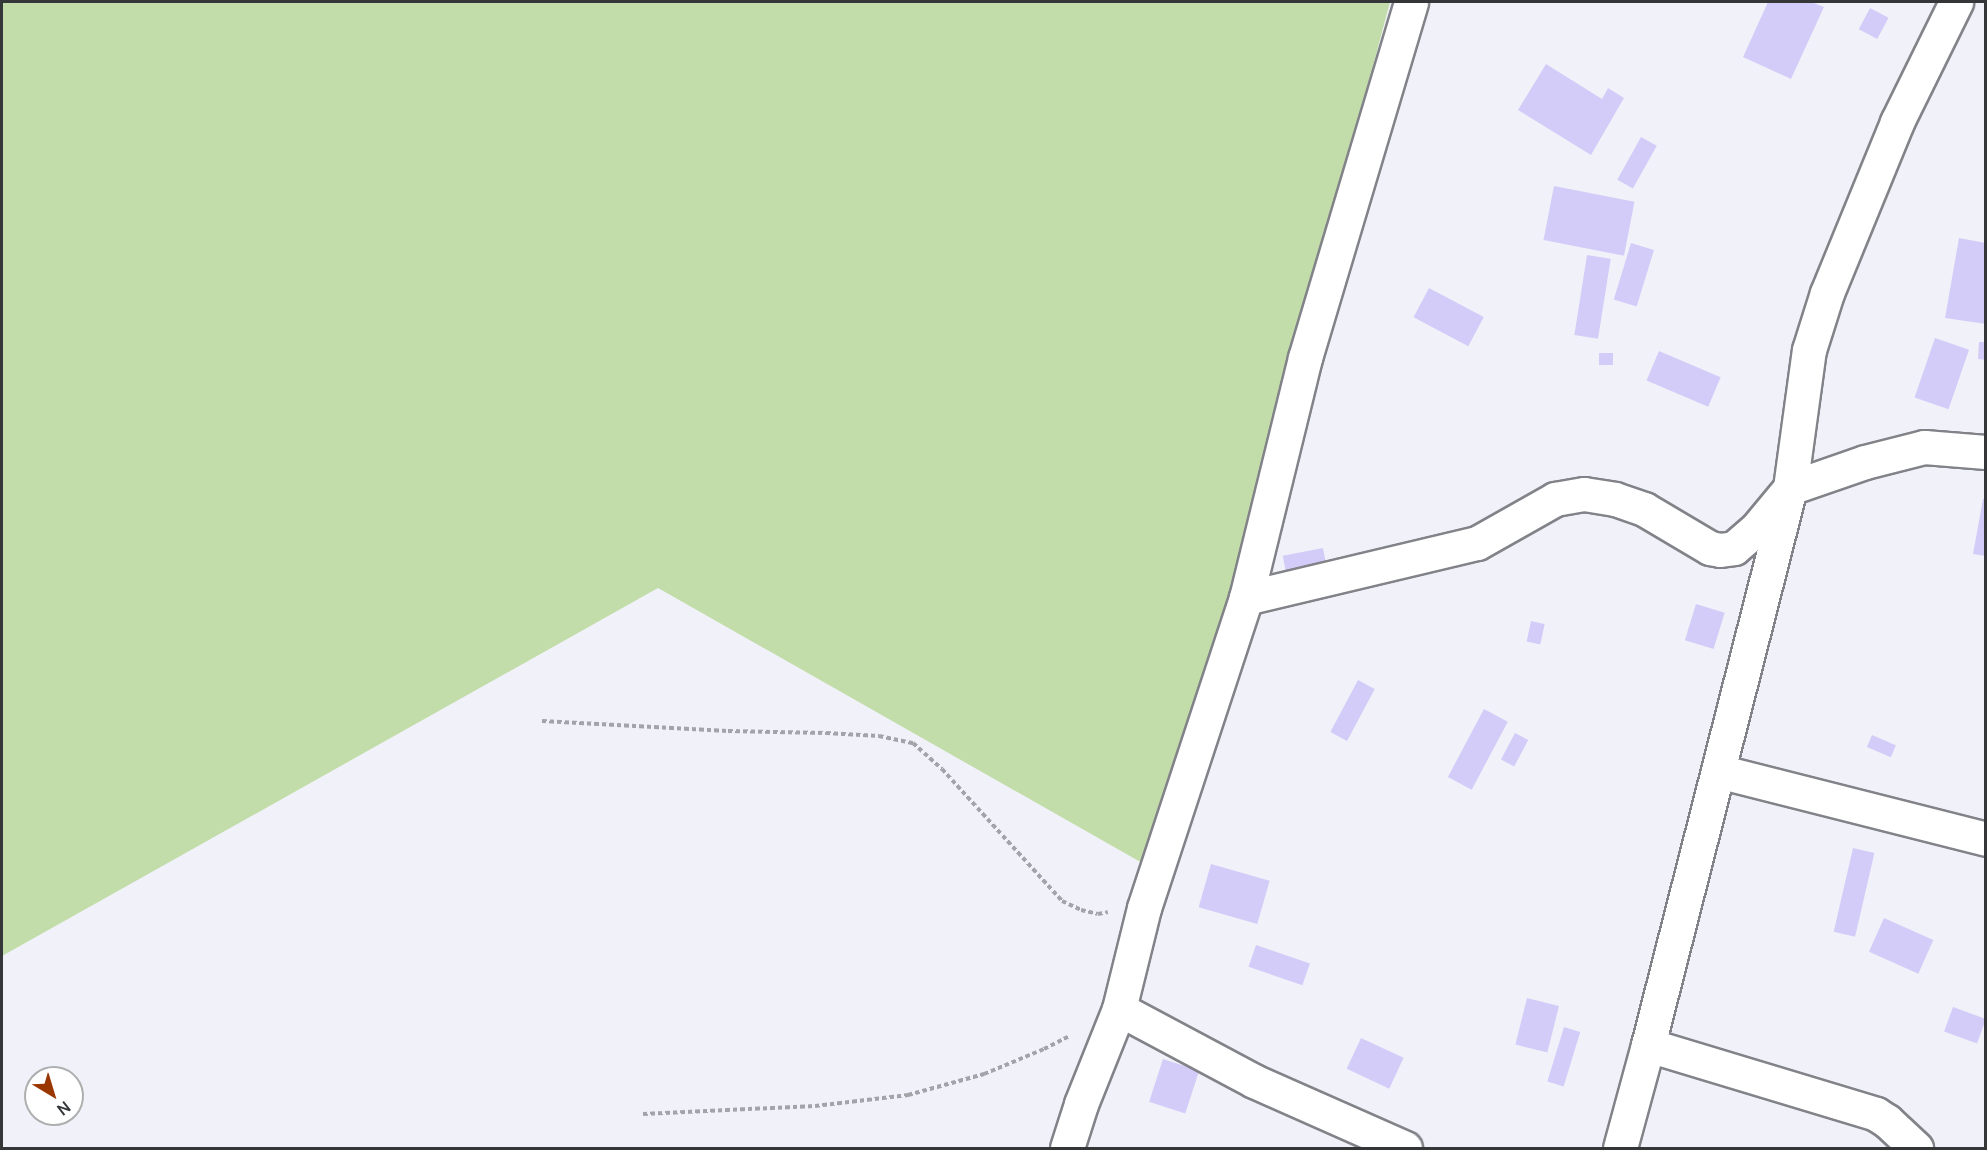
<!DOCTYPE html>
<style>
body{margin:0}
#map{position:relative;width:1987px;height:1150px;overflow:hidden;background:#f1f2f9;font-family:Manrope,sans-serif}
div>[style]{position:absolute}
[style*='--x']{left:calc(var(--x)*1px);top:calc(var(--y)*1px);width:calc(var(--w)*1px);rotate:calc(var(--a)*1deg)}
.green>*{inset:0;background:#c2ddaa}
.building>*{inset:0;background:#d4ccf8;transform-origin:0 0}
.path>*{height:4px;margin-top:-2px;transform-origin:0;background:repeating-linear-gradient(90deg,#a3a4a9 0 4.5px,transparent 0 7.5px)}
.roads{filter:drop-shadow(2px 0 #828389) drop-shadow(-2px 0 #828389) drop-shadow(0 2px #828389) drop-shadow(0 -2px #828389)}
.minor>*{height:33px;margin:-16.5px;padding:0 16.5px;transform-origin:16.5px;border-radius:16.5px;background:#fff}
span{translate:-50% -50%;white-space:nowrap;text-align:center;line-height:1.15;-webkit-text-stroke:4.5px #fff;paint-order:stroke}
.frame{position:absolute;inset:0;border:3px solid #353638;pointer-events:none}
.north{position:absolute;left:24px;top:1066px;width:60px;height:60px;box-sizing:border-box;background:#fff;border:2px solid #aeafaf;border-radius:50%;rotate:142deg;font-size:16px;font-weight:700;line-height:24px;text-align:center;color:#353638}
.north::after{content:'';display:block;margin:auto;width:21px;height:27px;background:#9a3600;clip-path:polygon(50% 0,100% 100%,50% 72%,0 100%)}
</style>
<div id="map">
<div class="green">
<i style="clip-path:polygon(2px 2px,1390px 2px,1158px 872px,658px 588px,2px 956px)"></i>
</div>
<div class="building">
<i style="clip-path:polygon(1768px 2px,1811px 2px,1824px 7px,1791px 79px,1743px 57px)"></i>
<i style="left:1870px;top:8px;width:21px;height:24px;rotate:28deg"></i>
<i style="clip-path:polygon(1546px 64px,1602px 99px,1608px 88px,1624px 98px,1591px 155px,1518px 110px)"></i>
<i style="left:1641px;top:137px;width:18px;height:49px;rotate:29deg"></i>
<i style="left:1554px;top:186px;width:82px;height:55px;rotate:11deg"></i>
<i style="clip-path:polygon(1959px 238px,1986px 243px,1986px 324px,1945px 318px)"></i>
<i style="left:1631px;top:243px;width:24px;height:59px;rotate:17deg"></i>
<i style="left:1587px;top:255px;width:24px;height:81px;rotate:9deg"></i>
<i style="left:1429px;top:288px;width:62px;height:33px;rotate:28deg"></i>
<i style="left:1935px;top:338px;width:36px;height:63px;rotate:19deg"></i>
<i style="clip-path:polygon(1979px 342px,1986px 342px,1986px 360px,1978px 359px)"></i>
<i style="left:1659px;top:351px;width:67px;height:32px;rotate:23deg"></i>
<i style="left:1613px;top:353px;width:12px;height:14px;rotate:90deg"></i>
<i style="clip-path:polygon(1983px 499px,1986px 499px,1986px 556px,1973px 554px)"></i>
<i style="left:1323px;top:548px;width:21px;height:41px;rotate:79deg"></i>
<i style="left:1696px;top:604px;width:30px;height:38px;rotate:17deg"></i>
<i style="left:1531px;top:621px;width:14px;height:21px;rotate:12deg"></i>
<i style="left:1358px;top:680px;width:19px;height:59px;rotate:28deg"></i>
<i style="left:1484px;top:709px;width:27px;height:77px;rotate:28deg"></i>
<i style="left:1515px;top:733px;width:15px;height:30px;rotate:28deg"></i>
<i style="left:1872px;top:735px;width:26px;height:13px;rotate:23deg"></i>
<i style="left:1853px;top:848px;width:22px;height:86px;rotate:13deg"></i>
<i style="left:1211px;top:864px;width:61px;height:45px;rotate:16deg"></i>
<i style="left:1884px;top:918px;width:54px;height:37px;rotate:24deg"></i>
<i style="left:1256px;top:945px;width:57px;height:23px;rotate:19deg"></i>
<i style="left:1527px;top:998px;width:33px;height:48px;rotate:14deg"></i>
<i style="left:1953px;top:1007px;width:35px;height:26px;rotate:20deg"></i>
<i style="left:1564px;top:1027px;width:17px;height:57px;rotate:17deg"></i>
<i style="left:1361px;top:1038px;width:47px;height:34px;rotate:25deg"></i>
<i style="left:1163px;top:1059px;width:38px;height:45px;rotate:18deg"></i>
</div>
<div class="path">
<i style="--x:542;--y:721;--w:186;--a:3.1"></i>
<i style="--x:728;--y:731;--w:98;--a:1.2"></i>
<i style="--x:826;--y:733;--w:53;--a:3.2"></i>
<i style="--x:879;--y:736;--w:35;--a:12"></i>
<i style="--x:913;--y:743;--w:39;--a:42"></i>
<i style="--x:942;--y:769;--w:178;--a:47.7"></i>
<i style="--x:1062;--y:901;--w:21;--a:25"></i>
<i style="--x:1081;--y:910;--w:17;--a:13"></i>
<i style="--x:1098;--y:914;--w:10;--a:-11"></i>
<i style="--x:643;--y:1114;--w:172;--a:-2.7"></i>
<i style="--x:815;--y:1106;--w:94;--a:-6.7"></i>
<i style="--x:908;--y:1095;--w:79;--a:-15.4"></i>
<i style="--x:984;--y:1074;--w:65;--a:-22.6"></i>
<i style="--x:1044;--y:1049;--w:28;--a:-27"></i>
</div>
<div class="roads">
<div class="minor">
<i style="--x:1246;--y:598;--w:237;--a:-13.4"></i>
<i style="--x:1477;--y:543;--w:90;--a:-29.4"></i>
<i style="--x:1555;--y:499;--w:29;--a:-10"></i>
<i style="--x:1584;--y:494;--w:31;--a:9"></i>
<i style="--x:1615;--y:499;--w:31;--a:19"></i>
<i style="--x:1644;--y:509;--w:77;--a:30.6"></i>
<i style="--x:1710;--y:548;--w:10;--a:11"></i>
<i style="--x:1720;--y:550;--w:14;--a:-8"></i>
<i style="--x:1734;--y:548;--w:29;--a:-41"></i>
<i style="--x:1756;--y:529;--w:53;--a:-50.3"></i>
<i style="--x:1790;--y:488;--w:79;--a:-19.1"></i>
<i style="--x:1865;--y:462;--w:61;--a:-14.3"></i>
<i style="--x:1924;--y:447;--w:62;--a:4.6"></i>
<i style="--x:1718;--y:771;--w:276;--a:14.2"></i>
<i style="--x:1648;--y:1045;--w:575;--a:-75.7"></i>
<i style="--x:1790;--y:488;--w:139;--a:-82.2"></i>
<i style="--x:1809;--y:350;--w:60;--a:-72.5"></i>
<i style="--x:1827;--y:293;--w:185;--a:-67.7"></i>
<i style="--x:1897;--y:122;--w:134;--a:-63.8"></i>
<i style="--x:1067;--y:1148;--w:46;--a:-72.3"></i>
<i style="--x:1081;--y:1104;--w:102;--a:-68.2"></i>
<i style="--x:1405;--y:1148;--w:165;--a:-156.1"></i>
<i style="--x:1254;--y:1081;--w:153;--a:-151.9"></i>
<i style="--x:1119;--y:1009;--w:104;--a:-76.1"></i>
<i style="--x:1144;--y:908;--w:326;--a:-71.8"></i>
<i style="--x:1246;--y:598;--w:247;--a:-76.2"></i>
<i style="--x:1305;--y:358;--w:371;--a:-73.4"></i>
<i style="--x:1620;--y:1148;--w:107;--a:-74.8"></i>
<i style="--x:1648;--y:1045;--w:238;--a:16.8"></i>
<i style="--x:1876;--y:1114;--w:13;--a:32"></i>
<i style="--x:1887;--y:1121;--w:40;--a:43"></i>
</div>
</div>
<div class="frame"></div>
<div class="north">N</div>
</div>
